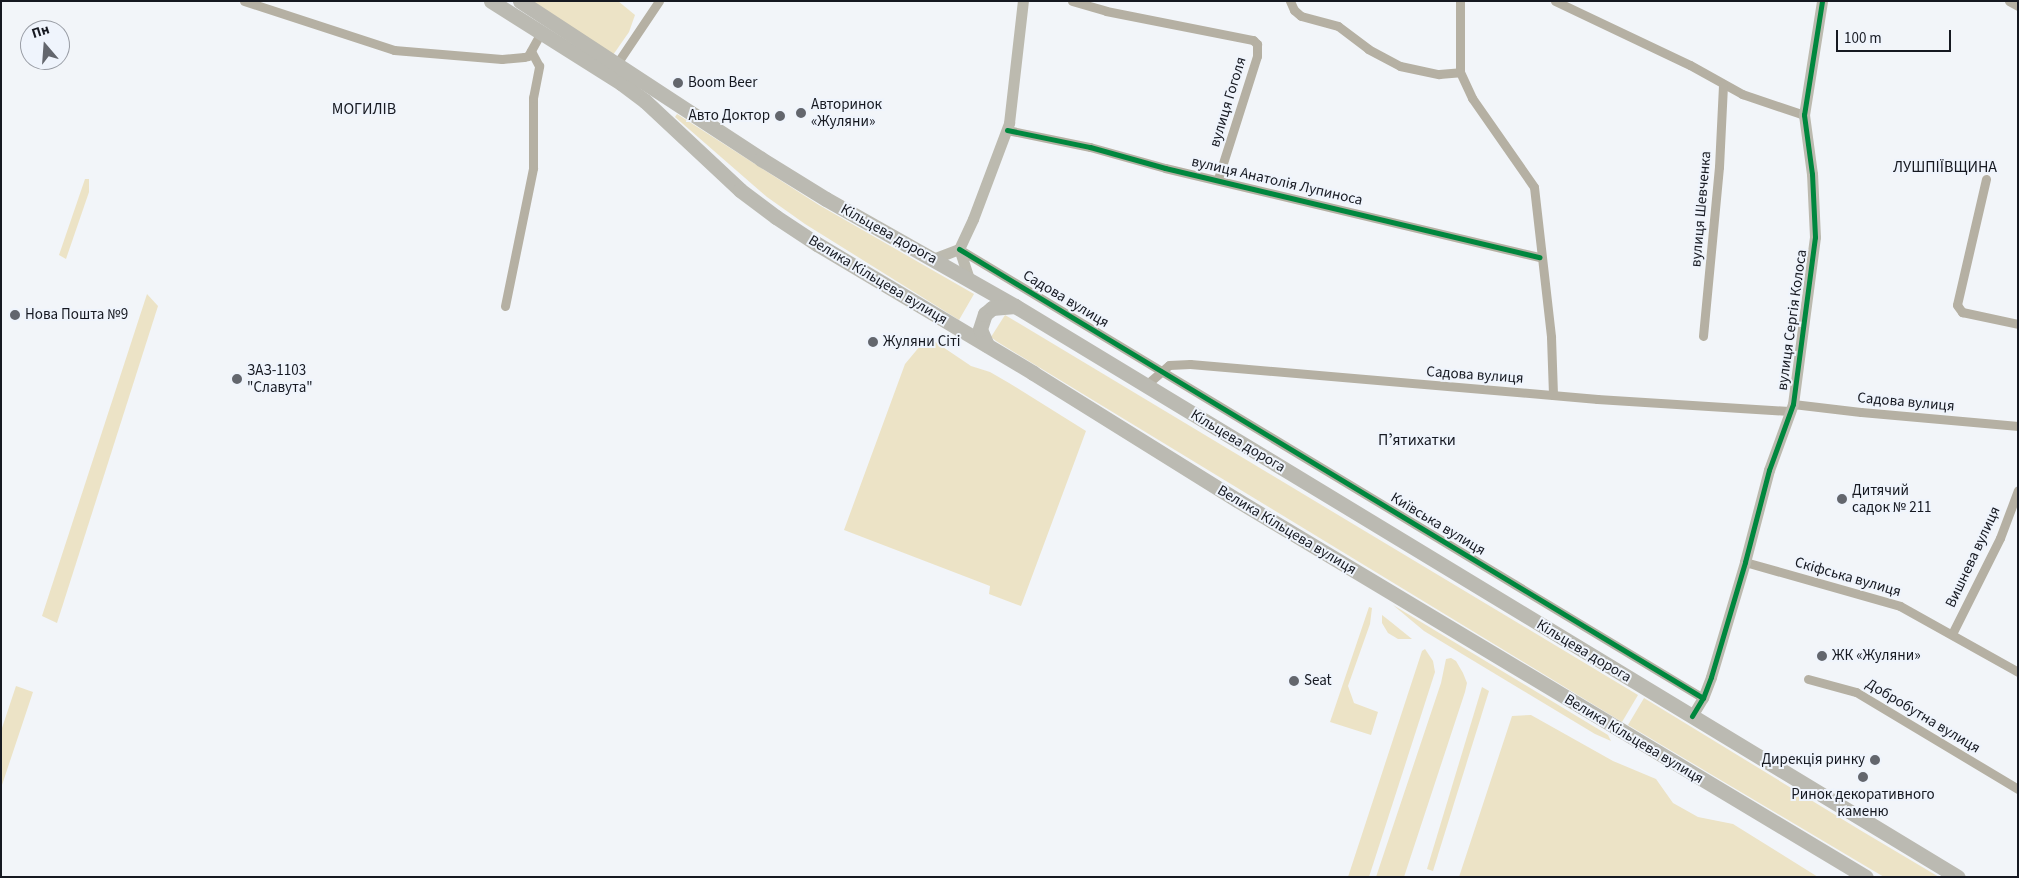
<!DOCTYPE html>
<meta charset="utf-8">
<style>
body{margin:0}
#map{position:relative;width:2019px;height:878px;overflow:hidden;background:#f2f5f9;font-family:"Source Sans 3",sans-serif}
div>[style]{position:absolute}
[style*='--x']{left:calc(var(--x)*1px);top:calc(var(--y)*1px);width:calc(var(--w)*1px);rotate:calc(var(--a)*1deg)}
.green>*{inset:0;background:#ece3c6}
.street>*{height:9px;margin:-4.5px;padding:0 4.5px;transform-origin:4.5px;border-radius:4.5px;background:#b5b0a3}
.secondary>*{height:11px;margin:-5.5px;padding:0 5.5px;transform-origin:5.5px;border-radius:5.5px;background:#bcbaaf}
.highway>*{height:15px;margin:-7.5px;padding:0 7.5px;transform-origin:7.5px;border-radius:7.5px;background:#bbbab2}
.cycleway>*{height:5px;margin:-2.5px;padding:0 2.5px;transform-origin:2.5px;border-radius:2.5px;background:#00873e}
.dots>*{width:14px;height:14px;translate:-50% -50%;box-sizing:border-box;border:2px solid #eff4fc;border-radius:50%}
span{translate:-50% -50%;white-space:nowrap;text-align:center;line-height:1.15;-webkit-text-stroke:4px #eff4fc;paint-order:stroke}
.poi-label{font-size:15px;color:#161921}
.left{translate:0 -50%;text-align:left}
.right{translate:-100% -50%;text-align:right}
.street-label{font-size:15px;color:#161921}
.neighbourhood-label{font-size:16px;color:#161921}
.frame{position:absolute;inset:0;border:2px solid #161921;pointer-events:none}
.north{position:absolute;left:20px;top:20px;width:50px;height:50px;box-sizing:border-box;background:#eff4fc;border:1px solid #989ca4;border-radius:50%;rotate:342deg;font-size:14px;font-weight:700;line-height:20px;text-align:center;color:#161921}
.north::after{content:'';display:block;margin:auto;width:18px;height:22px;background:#63666d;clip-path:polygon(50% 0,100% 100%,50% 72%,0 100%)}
.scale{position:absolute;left:1836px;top:30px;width:115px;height:22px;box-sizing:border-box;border:2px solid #161921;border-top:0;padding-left:6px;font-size:15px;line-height:18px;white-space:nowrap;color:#161921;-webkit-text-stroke:4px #eff4fc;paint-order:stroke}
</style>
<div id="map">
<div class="green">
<i style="clip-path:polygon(531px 1px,618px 1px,635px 15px,629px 32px,613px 55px)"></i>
<i style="clip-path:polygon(677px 114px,819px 205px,974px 294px,959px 320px,805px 224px,767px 197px,675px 117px)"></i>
<i style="clip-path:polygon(85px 179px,89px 179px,89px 192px,66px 259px,59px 255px)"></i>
<i style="clip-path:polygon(147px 294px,158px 306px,57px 623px,42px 616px)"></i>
<i style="clip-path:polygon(1005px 315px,1638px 695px,1622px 722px,996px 341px,991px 337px)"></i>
<i style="clip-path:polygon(931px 339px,971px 366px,990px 372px,1009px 383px,1086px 431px,1021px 606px,989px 594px,990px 586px,844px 530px,905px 364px,920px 346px)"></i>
<i style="clip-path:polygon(1393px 605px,1608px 735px,1611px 741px,1595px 734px,1424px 631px)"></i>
<i style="clip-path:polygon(1369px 607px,1372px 608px,1370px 624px,1348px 686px,1354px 703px,1378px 712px,1371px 735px,1330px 722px)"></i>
<i style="clip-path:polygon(1382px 615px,1391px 622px,1412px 639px,1398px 639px,1388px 633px,1382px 623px)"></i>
<i style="clip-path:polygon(1425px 649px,1433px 661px,1435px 672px,1369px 877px,1348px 877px,1422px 651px)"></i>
<i style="clip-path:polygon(1451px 658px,1456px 661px,1463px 673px,1467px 683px,1465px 692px,1404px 877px,1376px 877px,1441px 683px,1446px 659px)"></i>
<i style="clip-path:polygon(16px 686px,33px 692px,1px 788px,1px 731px)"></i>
<i style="clip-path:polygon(1482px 687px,1489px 691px,1433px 871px,1427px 869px)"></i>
<i style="clip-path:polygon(1644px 698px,1860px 830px,1939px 877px,1884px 877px,1628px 725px)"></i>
<i style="clip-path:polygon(1531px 715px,1613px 761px,1656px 779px,1673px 803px,1698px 817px,1733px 824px,1818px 877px,1459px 877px,1512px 716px)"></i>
</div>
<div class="street">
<i style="--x:244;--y:1;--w:158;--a:18.1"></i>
<i style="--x:394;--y:50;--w:108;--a:4.8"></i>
<i style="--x:502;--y:59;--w:22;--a:-5"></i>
<i style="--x:524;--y:57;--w:4;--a:-14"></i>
<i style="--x:528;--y:56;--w:26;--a:-61"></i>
<i style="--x:1072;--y:1;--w:35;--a:16"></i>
<i style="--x:1106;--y:11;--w:150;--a:11.2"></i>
<i style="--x:1253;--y:40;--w:6;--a:45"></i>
<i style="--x:1257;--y:44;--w:12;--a:90"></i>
<i style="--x:1257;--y:56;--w:129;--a:107.6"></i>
<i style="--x:1290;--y:1;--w:10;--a:66"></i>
<i style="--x:1294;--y:10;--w:9;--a:41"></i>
<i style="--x:1301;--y:16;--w:38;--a:15"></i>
<i style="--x:1338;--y:26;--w:38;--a:37"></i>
<i style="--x:1368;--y:49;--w:36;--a:28"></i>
<i style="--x:1400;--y:66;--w:40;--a:12"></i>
<i style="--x:1439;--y:74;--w:21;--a:-5"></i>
<i style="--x:1460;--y:1;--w:71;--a:90"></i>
<i style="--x:1460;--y:72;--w:29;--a:65"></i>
<i style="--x:1472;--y:98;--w:108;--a:55.1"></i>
<i style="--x:1534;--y:187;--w:151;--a:83.5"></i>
<i style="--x:1551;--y:337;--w:58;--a:88"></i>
<i style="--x:1555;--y:1;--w:149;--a:25.4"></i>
<i style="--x:1690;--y:65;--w:60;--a:29.1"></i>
<i style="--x:1742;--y:94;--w:65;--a:18.7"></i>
<i style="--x:2009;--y:1;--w:10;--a:29"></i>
<i style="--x:616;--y:65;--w:77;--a:-56.1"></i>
<i style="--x:1007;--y:130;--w:85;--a:11.6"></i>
<i style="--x:1090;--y:147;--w:78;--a:15.6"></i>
<i style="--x:1165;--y:168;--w:385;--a:13.4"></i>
<i style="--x:1986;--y:179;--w:129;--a:103"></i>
<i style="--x:1957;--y:305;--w:9;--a:54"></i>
<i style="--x:1962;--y:312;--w:57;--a:12.1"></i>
<i style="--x:959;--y:249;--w:869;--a:31.11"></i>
<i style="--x:505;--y:306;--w:141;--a:-78.5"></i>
<i style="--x:533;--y:168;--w:70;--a:-90"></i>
<i style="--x:533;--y:98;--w:33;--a:-79"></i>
<i style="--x:539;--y:66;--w:17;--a:-118"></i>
<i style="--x:1703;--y:336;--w:170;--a:-84.6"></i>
<i style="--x:1719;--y:167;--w:83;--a:-87.2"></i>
<i style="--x:1146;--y:385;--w:30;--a:-41"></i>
<i style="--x:1169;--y:365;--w:21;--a:-3"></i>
<i style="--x:1190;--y:364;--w:409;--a:4.9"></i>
<i style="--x:1597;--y:399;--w:192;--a:3.6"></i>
<i style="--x:1793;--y:404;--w:68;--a:6.7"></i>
<i style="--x:1861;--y:412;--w:158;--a:5.1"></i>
<i style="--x:1745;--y:562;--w:161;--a:15.8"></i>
<i style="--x:1900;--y:606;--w:135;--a:29.2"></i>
<i style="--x:1952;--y:634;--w:107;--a:-63.4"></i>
<i style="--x:2000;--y:538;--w:51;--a:-69.4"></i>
<i style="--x:1808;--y:679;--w:50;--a:15.2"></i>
<i style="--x:1856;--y:692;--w:189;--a:30.9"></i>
</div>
<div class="secondary">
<i style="--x:933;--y:259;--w:28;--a:-21"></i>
<i style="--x:969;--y:279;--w:32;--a:-108"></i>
<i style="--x:959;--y:249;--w:33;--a:-65"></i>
<i style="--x:973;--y:219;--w:103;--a:-69.4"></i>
<i style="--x:1009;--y:123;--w:123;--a:-83.5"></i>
<i style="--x:1692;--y:716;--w:21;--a:-59"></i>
<i style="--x:1703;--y:698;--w:22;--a:-69"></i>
<i style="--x:1711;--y:677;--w:120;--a:-73.5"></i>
<i style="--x:1745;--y:562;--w:95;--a:-75.4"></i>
<i style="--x:1769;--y:470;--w:70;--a:-70"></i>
<i style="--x:1793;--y:404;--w:168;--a:-82.5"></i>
<i style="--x:1815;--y:237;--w:63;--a:-92.7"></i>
<i style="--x:1812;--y:174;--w:60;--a:-97.7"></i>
<i style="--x:1804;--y:115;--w:115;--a:-81"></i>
</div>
<div class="highway">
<i style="--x:491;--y:1;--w:154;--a:32.2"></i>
<i style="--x:621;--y:83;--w:30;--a:37"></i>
<i style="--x:645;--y:101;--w:130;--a:43.1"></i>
<i style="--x:740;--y:190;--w:45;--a:36.9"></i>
<i style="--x:776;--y:217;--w:49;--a:33.4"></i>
<i style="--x:817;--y:244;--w:252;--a:30.8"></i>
<i style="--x:1033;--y:373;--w:240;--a:31.9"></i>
<i style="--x:1237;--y:500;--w:733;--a:30.94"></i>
<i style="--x:520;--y:1;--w:288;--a:33.2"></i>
<i style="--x:761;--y:159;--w:76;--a:31.6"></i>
<i style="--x:826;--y:199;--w:217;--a:29.5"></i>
<i style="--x:1015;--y:306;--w:1102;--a:31.2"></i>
<i style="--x:987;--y:345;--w:17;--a:-114"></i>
<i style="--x:980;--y:329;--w:16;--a:-72"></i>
<i style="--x:985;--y:314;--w:9;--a:-41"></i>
<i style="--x:992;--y:308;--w:23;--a:-5"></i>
</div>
<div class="cycleway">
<i style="--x:1007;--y:130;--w:85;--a:11.6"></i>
<i style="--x:1090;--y:147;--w:78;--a:15.6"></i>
<i style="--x:1165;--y:168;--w:385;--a:13.4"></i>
<i style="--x:959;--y:249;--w:869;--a:31.11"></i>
<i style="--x:1692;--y:716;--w:21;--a:-59"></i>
<i style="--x:1703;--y:698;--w:22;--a:-69"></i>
<i style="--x:1711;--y:677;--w:120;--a:-73.5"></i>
<i style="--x:1745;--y:562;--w:95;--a:-75.4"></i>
<i style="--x:1769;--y:470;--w:70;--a:-70"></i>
<i style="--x:1793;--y:404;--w:168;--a:-82.5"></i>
<i style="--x:1815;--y:237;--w:63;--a:-92.7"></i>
<i style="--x:1812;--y:174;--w:60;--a:-97.7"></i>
<i style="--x:1804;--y:115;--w:115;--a:-81"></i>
</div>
<div class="dots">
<i style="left:678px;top:83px;background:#63666d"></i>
<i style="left:801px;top:113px;background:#63666d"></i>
<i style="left:780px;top:116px;background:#63666d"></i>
<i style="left:15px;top:315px;background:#63666d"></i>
<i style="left:873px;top:342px;background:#63666d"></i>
<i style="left:237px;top:379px;background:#63666d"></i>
<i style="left:1842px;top:499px;background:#63666d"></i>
<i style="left:1822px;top:656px;background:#63666d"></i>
<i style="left:1294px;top:681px;background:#63666d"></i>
<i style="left:1875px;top:760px;background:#63666d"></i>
<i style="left:1863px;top:777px;background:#63666d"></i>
</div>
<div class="poi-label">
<span class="left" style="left:688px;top:83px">Boom Beer</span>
<span class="left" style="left:811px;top:113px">Авторинок<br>«Жуляни»</span>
<span class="right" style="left:770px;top:116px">Авто Доктор</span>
<span class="left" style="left:25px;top:315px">Нова Пошта №9</span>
<span class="left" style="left:883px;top:342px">Жуляни Сіті</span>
<span class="left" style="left:247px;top:379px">ЗАЗ-1103<br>"Славута"</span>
<span class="left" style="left:1852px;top:499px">Дитячий<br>садок № 211</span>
<span class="left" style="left:1832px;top:656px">ЖК «Жуляни»</span>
<span class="left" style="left:1304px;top:681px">Seat</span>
<span class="right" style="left:1865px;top:760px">Дирекція ринку</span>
<span style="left:1863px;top:803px">Ринок декоративного<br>каменю</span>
</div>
<div class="street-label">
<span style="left:1228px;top:102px;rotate:-73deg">вулиця Гоголя</span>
<span style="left:1277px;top:181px;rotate:13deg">вулиця Анатолія Лупиноса</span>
<span style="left:1701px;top:209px;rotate:-85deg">вулиця Шевченка</span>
<span style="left:889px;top:234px;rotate:29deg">Кільцева дорога</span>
<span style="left:878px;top:280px;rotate:31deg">Велика Кільцева вулиця</span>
<span style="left:1066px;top:299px;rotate:31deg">Садова вулиця</span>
<span style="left:1792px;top:320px;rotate:-82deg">вулиця Сергія Колоса</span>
<span style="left:1475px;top:375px;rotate:4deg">Садова вулиця</span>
<span style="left:1906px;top:402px;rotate:5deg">Садова вулиця</span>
<span style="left:1238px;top:441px;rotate:31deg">Кільцева дорога</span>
<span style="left:1438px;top:524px;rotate:31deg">Київська вулиця</span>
<span style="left:1287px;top:530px;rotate:31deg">Велика Кільцева вулиця</span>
<span style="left:1973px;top:557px;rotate:-65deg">Вишнева вулиця</span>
<span style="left:1848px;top:577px;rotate:16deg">Скіфська вулиця</span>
<span style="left:1584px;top:651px;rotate:31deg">Кільцева дорога</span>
<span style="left:1923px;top:716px;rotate:31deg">Добробутна вулиця</span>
<span style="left:1634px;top:739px;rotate:31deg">Велика Кільцева вулиця</span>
</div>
<div class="neighbourhood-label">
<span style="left:364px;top:109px">МОГИЛІВ</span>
<span style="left:1945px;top:167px">ЛУШПІЇВЩИНА</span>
<span style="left:1417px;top:440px">Пʼятихатки</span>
</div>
<div class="frame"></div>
<div class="north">Пн</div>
<div class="scale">100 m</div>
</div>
